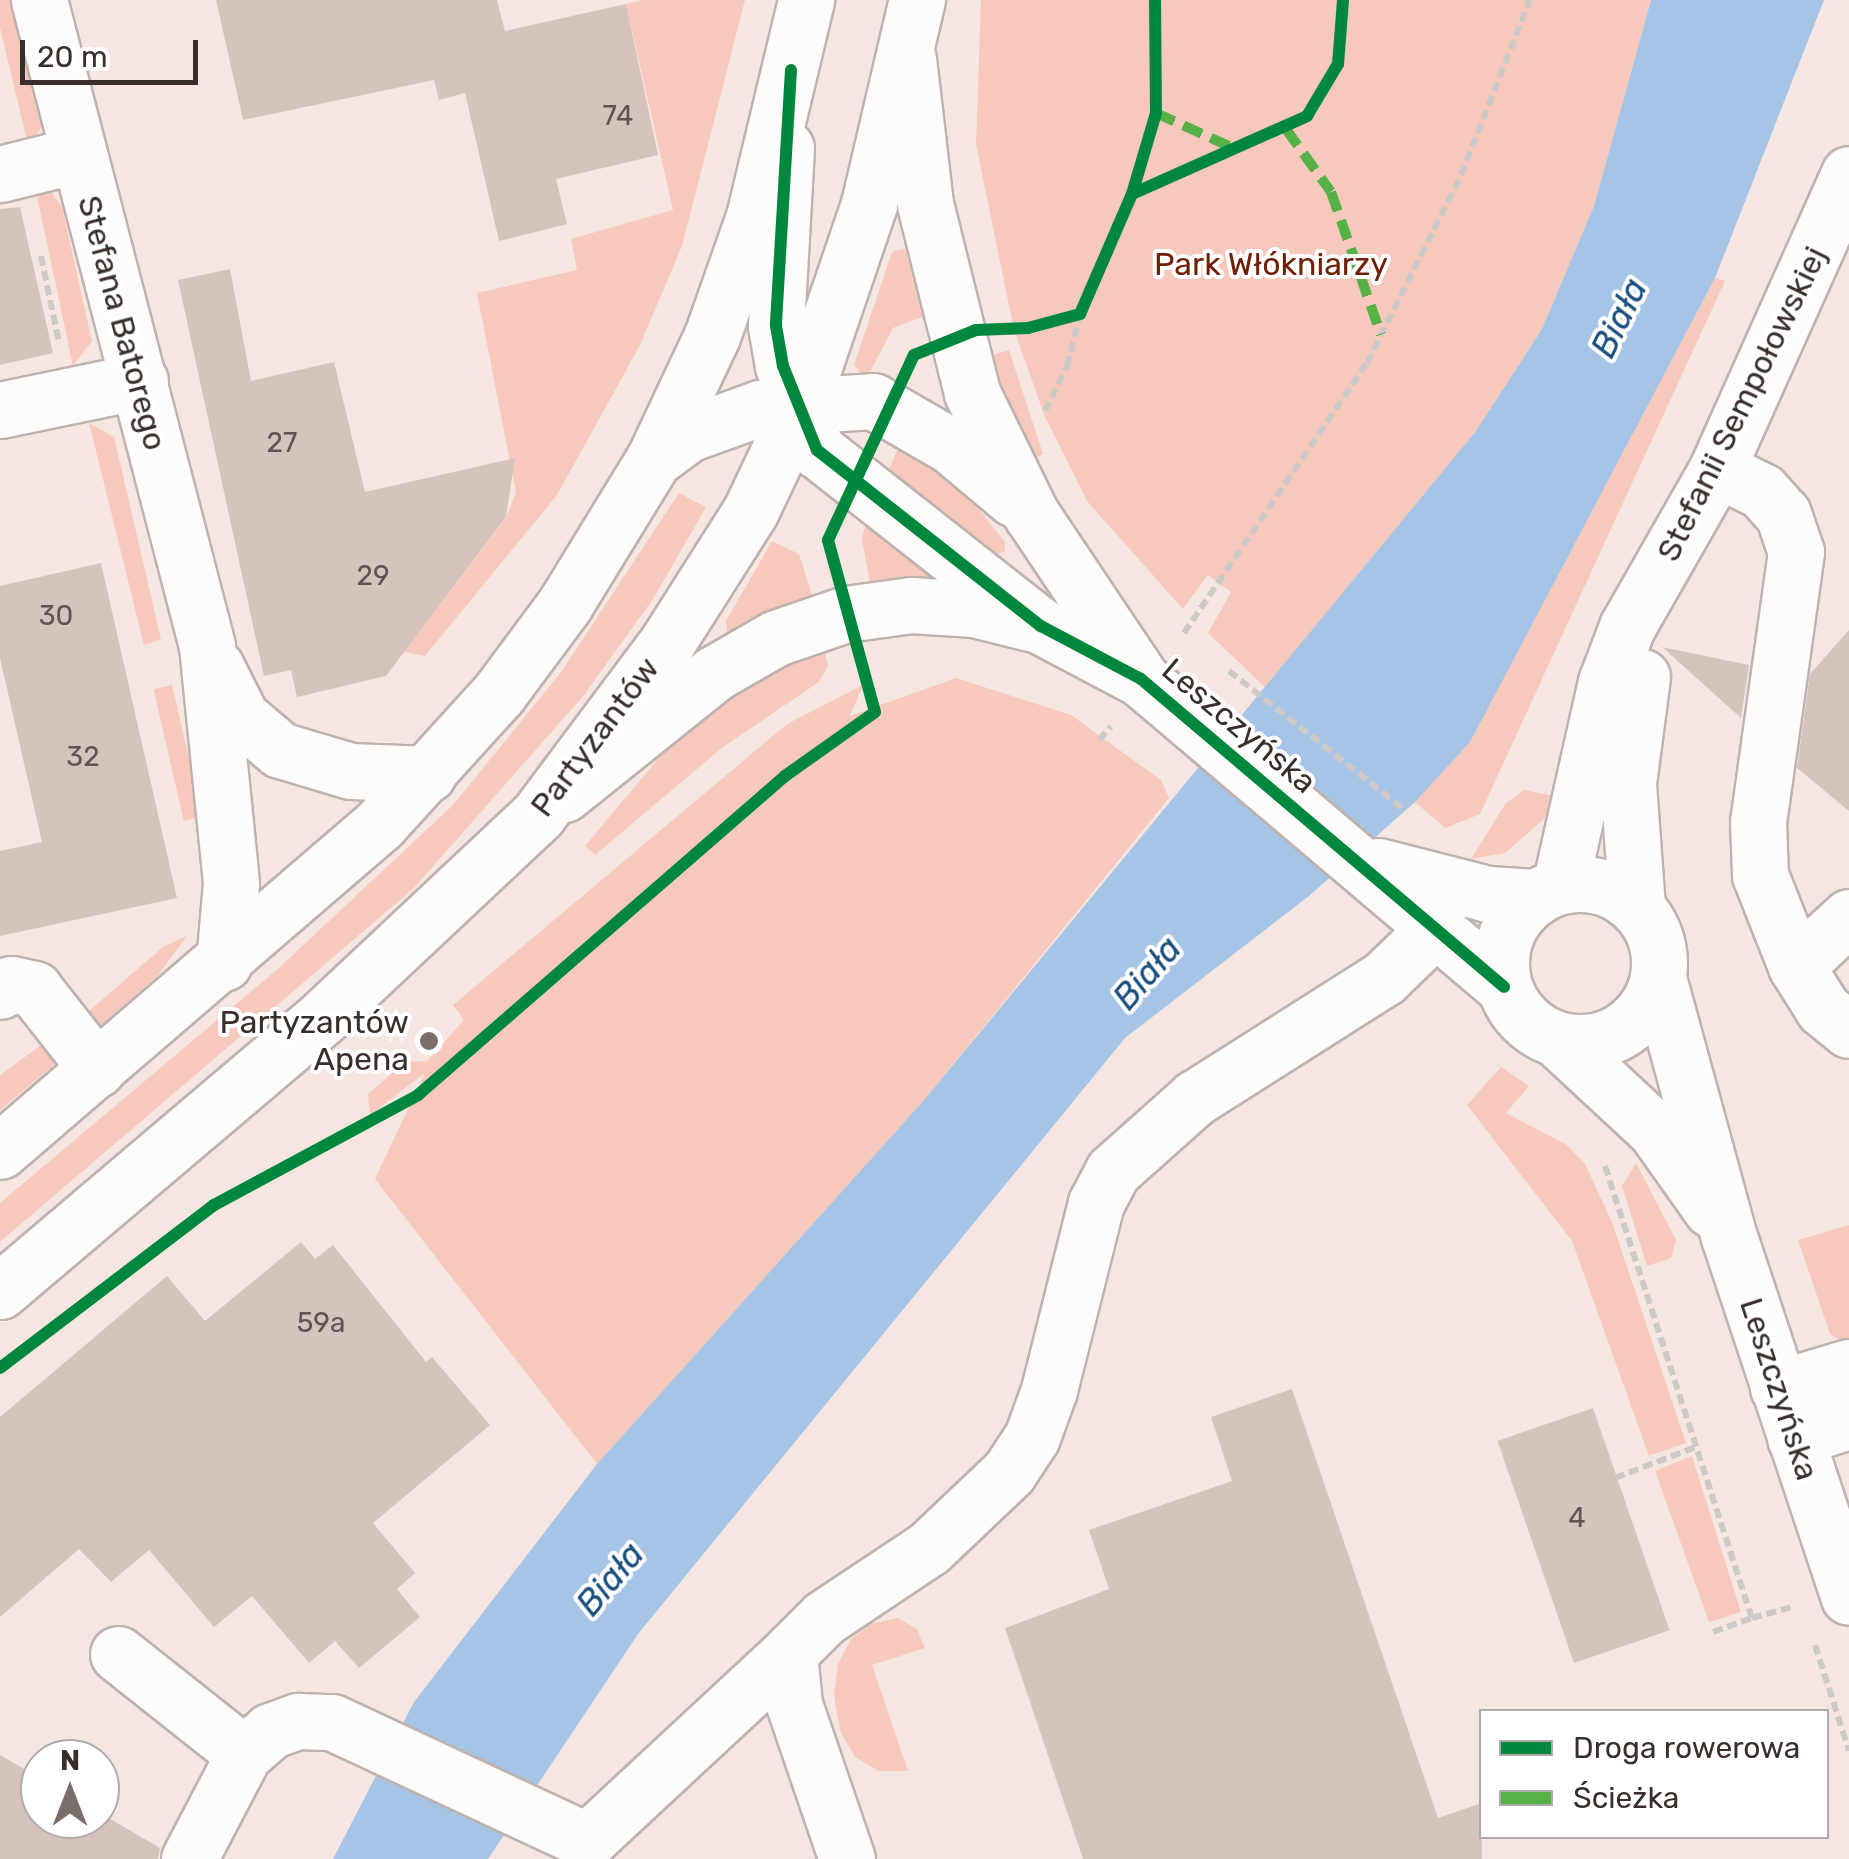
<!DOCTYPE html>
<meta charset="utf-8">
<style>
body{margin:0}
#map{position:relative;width:1849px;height:1859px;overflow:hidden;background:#f5e6e2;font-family:Rubik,sans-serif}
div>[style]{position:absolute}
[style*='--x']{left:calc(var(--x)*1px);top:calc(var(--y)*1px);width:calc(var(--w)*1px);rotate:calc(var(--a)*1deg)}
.green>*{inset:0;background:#f6c9bc;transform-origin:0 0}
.water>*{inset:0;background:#a6c4e5}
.building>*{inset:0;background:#d7c3be;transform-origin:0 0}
.path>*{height:6px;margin-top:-3px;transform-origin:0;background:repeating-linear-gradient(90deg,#cdc9c6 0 10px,transparent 0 15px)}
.roads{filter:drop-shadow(2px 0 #bdb2ae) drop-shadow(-2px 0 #bdb2ae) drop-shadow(0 2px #bdb2ae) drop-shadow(0 -2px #bdb2ae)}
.minor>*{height:55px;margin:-27.5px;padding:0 27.5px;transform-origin:27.5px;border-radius:27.5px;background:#fefbfb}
.minor>.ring{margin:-27.5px;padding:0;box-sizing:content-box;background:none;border:55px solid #fefbfb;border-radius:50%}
.major>*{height:55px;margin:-27.5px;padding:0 27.5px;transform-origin:27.5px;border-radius:27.5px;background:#fefbfb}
.quiet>*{height:10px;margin-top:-5px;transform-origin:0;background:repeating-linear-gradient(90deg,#56b246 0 20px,transparent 0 30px)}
.cycleway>*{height:12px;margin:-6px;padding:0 6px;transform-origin:6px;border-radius:6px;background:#00873e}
.dots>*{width:28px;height:28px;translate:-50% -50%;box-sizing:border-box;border:5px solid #fff;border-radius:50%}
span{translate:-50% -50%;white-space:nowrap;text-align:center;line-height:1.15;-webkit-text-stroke:8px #fff;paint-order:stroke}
.number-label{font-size:28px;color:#605350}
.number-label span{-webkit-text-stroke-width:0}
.park-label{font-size:32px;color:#702006}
.street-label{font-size:32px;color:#382e2b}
.poi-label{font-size:32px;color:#382e2b}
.right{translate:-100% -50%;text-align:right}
.water-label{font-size:35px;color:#1b507e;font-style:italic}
.legend{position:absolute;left:1479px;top:1709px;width:350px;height:130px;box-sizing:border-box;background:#fff;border:2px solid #afabaa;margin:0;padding:12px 18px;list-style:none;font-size:30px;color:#382e2b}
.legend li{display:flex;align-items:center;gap:20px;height:50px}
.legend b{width:50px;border:2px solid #afabaa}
.north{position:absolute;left:20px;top:1739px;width:100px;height:100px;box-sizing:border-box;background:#fff;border:2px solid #afabaa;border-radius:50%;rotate:0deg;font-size:28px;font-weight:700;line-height:40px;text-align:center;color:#382e2b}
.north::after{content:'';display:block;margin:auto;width:35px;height:45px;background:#7a6e6b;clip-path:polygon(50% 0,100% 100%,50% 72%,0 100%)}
.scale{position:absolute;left:20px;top:40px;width:178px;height:45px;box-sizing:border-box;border:5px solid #382e2b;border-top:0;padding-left:12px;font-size:30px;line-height:35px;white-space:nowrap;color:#382e2b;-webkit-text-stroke:8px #fff;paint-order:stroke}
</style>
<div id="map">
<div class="green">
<i style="clip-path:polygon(0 0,12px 0,42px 126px,29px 149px,0 28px)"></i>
<i style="clip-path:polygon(643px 0,745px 0,682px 246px,640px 345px,557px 495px,425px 656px,404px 652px,506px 518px,516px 492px,477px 293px,577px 270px,571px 239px,673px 210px,626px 4px)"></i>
<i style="clip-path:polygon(981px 0,1651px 0,1594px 206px,1542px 329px,1476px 431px,1265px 687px,1208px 633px,1231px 592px,1208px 575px,1183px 609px,1087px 501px,1045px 417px,1014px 330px,976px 144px)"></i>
<i style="clip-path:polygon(35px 187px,52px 193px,62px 207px,92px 341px,73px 366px)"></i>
<i style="clip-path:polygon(905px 248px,925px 316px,893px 328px,868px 376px,862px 375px,854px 365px,892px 252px)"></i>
<i style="clip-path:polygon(1715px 278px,1725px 281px,1480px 814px,1445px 828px,1415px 802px,1470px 741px)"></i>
<i style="clip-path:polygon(1009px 350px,1043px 454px,1030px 461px,984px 358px)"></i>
<i style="clip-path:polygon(89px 423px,114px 437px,161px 639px,144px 645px)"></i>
<i style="clip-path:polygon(903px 437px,949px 472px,1005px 542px,1005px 551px,995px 555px,886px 476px)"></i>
<i style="clip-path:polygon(679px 493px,706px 507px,653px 599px,584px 695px,414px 888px,0 1242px,0 1203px,280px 967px,454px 804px,561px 672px)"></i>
<i style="clip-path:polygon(868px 517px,947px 582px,871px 590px,862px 538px)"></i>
<i style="clip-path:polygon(772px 541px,799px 554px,814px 601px,727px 633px,726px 621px)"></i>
<i style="clip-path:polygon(823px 642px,828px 666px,819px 682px,723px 747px,595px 855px,585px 846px,700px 709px)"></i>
<i style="clip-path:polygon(956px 678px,1071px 715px,1161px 780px,1169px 798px,925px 1099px,597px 1464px,375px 1179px,425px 1073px,370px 1115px,368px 1094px,405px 1062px,427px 1061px,464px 1020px,453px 1005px,787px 724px,863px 685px,850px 716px)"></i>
<i style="left:172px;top:685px;width:135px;height:19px;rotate:77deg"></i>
<i style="clip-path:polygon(1524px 790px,1554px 796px,1544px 819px,1505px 853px,1471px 859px,1506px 803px)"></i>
<i style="clip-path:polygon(187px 936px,158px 975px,97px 1029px,81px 1018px,163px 947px)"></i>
<i style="clip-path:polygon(47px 1041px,55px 1064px,0 1110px,0 1075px)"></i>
<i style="clip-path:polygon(1501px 1067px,1529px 1086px,1506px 1113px,1567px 1145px,1585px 1164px,1612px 1222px,1686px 1443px,1649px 1456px,1572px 1241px,1467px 1105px)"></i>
<i style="clip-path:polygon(1636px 1163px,1676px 1240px,1671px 1258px,1647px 1266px,1622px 1186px)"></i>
<i style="clip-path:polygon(1849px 1225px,1849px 1347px,1830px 1334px,1798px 1240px)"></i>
<i style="clip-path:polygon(1692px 1456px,1741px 1612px,1709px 1622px,1655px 1471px)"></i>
<i style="clip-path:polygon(898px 1618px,917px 1629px,925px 1648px,872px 1665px,908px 1771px,879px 1771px,855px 1757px,840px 1731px,834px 1695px,838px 1664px,851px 1639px,871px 1624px)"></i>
</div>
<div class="water">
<i style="clip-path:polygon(1651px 0,1824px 0,1715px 278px,1470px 742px,1415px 802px,1309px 896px,1125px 1038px,638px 1634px,488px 1859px,333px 1859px,414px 1702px,597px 1464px,925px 1099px,1476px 431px,1542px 329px,1594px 206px)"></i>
</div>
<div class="building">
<i style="clip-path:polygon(216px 0,497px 0,505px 31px,626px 4px,658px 155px,556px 179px,567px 224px,499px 241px,465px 93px,439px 100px,434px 80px,243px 120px)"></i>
<i style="clip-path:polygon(20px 207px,53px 353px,0 365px,0 209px)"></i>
<i style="clip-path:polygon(230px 269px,251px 381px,334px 362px,365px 492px,515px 458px,506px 517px,386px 676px,297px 697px,291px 670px,264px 676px,178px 280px)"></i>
<i style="clip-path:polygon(101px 563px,177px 898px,0 936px,0 851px,42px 842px,0 658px,0 586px)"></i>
<i style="clip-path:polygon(1849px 630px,1849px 811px,1797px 768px,1810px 674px)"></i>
<i style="clip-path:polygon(1662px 647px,1749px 665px,1741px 718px)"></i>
<i style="clip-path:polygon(301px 1242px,315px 1259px,333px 1245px,426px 1362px,432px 1357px,490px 1425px,373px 1523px,415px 1573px,397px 1589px,420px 1617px,359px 1668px,335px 1641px,309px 1663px,252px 1596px,214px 1627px,149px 1550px,111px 1582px,79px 1549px,0 1617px,0 1417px,167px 1276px,205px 1321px)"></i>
<i style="clip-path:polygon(1292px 1389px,1438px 1818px,1482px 1803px,1482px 1859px,1083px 1859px,1005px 1628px,1109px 1589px,1089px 1530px,1232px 1481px,1211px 1417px)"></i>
<i style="left:1593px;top:1408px;width:235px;height:101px;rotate:71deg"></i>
<i style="clip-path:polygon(0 1755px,40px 1778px,40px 1819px,100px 1819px,100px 1813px,160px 1848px,158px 1859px,0 1859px)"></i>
</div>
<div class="path">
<i style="--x:41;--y:256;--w:88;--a:78.2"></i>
<i style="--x:1045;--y:411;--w:50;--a:-63.9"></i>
<i style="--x:1067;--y:366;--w:54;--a:-76"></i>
<i style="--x:1184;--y:633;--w:326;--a:-55.9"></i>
<i style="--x:1367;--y:363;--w:210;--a:-63.4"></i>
<i style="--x:1461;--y:175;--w:188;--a:-68.5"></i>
<i style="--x:1229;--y:671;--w:224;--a:38.3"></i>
<i style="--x:1099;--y:740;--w:18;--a:-49"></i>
<i style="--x:1605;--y:1166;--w:475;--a:72"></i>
<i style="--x:1752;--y:1618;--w:41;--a:-15.4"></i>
<i style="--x:1615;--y:1478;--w:89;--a:-21.1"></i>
<i style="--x:1713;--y:1632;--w:41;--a:-19.7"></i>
<i style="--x:1815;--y:1645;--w:111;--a:72.2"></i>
</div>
<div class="roads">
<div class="minor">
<i style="--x:39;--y:0;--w:667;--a:75.42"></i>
<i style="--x:207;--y:646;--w:238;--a:84.2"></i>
<i style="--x:231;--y:883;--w:80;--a:95"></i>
<i style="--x:908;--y:59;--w:146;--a:83.3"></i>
<i style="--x:925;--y:204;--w:195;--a:76"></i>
<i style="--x:972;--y:393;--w:135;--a:64"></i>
<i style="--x:1031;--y:514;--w:192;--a:56.2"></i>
<i style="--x:786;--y:148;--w:178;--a:93.2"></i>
<i style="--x:776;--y:326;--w:41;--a:80.1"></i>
<i style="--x:783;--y:366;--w:91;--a:68"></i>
<i style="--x:817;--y:450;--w:285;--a:38.2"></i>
<i style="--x:1041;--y:626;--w:113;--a:27.9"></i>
<i style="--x:1141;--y:679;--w:476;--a:40.3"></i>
<i style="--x:0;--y:174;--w:78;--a:-14"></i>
<i style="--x:0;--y:410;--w:143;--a:-11.7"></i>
<i style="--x:654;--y:459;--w:42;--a:-36.3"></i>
<i style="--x:688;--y:434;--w:77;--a:-19.9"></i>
<i style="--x:760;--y:408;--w:113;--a:-3.5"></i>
<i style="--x:873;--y:401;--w:90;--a:30"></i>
<i style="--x:951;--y:446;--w:82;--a:40.1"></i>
<i style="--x:1717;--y:469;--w:50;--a:26.1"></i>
<i style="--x:1762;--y:491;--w:31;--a:48"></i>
<i style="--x:1783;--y:514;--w:40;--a:71.1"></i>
<i style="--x:1796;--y:552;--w:273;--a:98"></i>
<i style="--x:1758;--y:822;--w:53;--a:87.8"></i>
<i style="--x:1760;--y:875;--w:98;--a:68.4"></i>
<i style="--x:1796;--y:966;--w:51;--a:57.9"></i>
<i style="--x:1823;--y:1009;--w:33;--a:39"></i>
<i style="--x:216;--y:667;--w:56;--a:63.4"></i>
<i style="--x:241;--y:717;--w:51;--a:40.2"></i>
<i style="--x:280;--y:750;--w:74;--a:16.5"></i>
<i style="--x:351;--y:771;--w:77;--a:2.2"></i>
<i style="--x:564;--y:794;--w:193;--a:-38.7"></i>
<i style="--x:715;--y:673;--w:70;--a:-29.8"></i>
<i style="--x:776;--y:638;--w:74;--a:-18.9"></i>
<i style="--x:846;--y:614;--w:66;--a:-7.9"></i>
<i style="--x:911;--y:605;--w:63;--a:3.6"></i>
<i style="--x:974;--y:609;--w:58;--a:14"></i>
<i style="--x:1378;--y:866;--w:114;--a:14.3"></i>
<i style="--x:1488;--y:894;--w:48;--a:3.6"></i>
<i class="ring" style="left:1501px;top:884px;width:103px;height:103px"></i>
<i style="--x:1560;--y:886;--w:209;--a:-77.3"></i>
<i style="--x:1606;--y:682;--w:59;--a:-69.1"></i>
<i style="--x:1627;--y:627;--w:182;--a:-60.3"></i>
<i style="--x:1717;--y:469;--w:323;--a:-65.9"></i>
<i style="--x:1637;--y:907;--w:124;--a:-94.2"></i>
<i style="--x:1628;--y:783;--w:107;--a:-82.5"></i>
<i style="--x:1796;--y:966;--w:72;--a:-42.8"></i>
<i style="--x:1658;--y:978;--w:269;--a:74.7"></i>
<i style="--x:1729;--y:1237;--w:379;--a:71.6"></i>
<i style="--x:0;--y:991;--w:13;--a:-32"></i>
<i style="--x:11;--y:984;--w:24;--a:12"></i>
<i style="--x:34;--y:989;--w:102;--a:51.8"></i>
<i style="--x:1558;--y:1040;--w:132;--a:42.9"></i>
<i style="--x:1655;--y:1130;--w:97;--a:54.7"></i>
<i style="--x:1778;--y:1388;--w:74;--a:-16.5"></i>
<i style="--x:1795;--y:1438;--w:57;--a:-17.5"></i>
<i style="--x:118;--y:1654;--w:161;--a:38.4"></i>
<i style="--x:189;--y:1859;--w:119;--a:-62.4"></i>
<i style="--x:244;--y:1754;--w:35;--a:-41"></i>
<i style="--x:270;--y:1731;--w:30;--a:-20"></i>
<i style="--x:298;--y:1721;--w:34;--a:2"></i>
<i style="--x:332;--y:1722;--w:281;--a:25"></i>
<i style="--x:587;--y:1841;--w:276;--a:-42.9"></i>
<i style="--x:847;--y:1859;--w:164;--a:-108.9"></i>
<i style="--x:794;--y:1704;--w:51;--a:-95.6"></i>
<i style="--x:789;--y:1653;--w:49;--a:-45"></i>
<i style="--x:824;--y:1618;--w:126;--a:-33.7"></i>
<i style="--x:929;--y:1548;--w:110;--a:-43.5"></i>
<i style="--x:1009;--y:1472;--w:42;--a:-56.7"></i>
<i style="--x:1032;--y:1437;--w:50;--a:-70.1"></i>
<i style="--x:1049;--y:1390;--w:193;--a:-75.9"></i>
<i style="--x:1096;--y:1203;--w:36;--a:-62"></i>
<i style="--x:1113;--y:1171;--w:110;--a:-41.7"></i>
<i style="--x:1195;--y:1098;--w:224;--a:-32.4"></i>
<i style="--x:1384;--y:978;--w:75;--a:-43.9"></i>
</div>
<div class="major">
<i style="--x:0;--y:1151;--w:501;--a:-40.71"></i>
<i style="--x:380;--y:824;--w:177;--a:-47.7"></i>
<i style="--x:499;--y:693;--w:111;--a:-53.4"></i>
<i style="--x:565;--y:604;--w:170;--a:-58.5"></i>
<i style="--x:654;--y:459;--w:136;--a:-64.8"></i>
<i style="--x:712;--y:336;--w:126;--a:-70.6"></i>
<i style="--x:754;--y:217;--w:223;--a:-76.5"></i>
<i style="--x:0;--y:1291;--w:425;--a:-40.3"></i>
<i style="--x:324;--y:1016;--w:294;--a:-43.2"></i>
<i style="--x:538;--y:815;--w:217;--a:-53.2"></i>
<i style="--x:668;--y:641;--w:155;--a:-57.6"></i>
<i style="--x:751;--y:510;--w:117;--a:-64.7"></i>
<i style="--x:801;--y:404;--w:211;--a:-71.2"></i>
<i style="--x:869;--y:204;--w:210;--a:-76.8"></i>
</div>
</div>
<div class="quiet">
<i style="--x:1156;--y:113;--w:82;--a:24.4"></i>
<i style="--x:1286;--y:129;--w:77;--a:54.5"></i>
<i style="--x:1331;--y:192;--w:151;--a:70.7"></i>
</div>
<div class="cycleway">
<i style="--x:791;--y:70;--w:256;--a:93.4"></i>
<i style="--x:776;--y:326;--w:41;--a:80.1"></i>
<i style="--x:783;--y:366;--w:91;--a:68"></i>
<i style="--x:817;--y:450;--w:285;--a:38.2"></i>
<i style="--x:1041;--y:626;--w:113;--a:27.9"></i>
<i style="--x:1141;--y:679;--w:476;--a:40.3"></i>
<i style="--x:1132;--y:194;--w:192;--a:-24"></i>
<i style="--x:1307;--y:116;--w:61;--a:-59.2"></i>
<i style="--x:1338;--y:64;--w:64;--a:-85.5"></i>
<i style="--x:0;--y:1368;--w:269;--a:-37.3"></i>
<i style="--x:214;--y:1205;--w:232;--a:-28.3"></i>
<i style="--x:418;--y:1095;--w:486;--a:-41"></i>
<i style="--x:785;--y:776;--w:110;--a:-35.4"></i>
<i style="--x:875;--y:712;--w:178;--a:-105.3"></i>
<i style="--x:828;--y:540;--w:204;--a:-65.1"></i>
<i style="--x:914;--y:355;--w:67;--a:-22"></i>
<i style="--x:976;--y:330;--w:52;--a:-2.2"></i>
<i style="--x:1028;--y:328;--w:54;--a:-15.1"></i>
<i style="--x:1080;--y:314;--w:131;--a:-66.6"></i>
<i style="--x:1132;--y:194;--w:84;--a:-73.5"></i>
<i style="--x:1156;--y:113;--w:113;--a:-90.5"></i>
</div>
<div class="dots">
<i style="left:429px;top:1041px;background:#7a6e6b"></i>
</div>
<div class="number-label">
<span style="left:618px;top:116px">74</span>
<span style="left:282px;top:443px">27</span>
<span style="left:373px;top:576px">29</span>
<span style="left:56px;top:616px">30</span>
<span style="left:83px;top:757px">32</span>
<span style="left:321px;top:1323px">59a</span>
<span style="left:1577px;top:1518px">4</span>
</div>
<div class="park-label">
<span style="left:1271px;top:264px">Park Włókniarzy</span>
</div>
<div class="street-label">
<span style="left:122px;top:323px;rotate:75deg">Stefana Batorego</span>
<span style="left:1742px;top:404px;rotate:-64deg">Stefanii Sempołowskiej</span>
<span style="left:1239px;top:726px;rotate:40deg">Leszczyńska</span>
<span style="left:595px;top:737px;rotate:-53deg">Partyzantów</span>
<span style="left:1779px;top:1389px;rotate:72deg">Leszczyńska</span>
</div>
<div class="poi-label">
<span class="right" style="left:409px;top:1041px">Partyzantów<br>Apena</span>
</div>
<div class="water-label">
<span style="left:1619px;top:318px;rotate:-64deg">Biała</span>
<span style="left:1147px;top:973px;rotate:-49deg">Biała</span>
<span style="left:610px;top:1579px;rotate:-50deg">Biała</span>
</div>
<ul class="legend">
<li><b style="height:12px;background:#00873e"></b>Droga rowerowa</li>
<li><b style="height:12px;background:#56b246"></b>Ścieżka</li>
</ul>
<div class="north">N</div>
<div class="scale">20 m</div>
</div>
